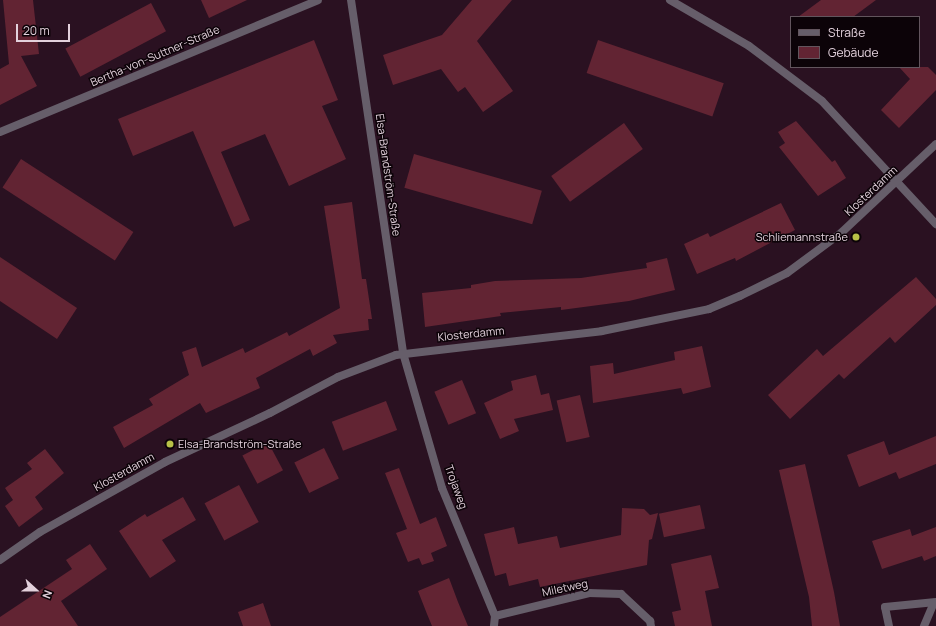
<!DOCTYPE html>
<meta charset="utf-8">
<style>
body{margin:0}
#map{position:relative;width:936px;height:626px;overflow:hidden;background:#2a1121;font-family:Manrope,sans-serif}
div>[style]{position:absolute}
[style*='--x']{left:calc(var(--x)*1px);top:calc(var(--y)*1px);width:calc(var(--w)*1px);rotate:calc(var(--a)*1deg)}
.building>*{inset:0;background:#622433;transform-origin:0 0}
.street>*{height:8px;margin:-4px;padding:0 4px;transform-origin:4px;border-radius:4px;background:#665e6a}
.dots>*{width:11px;height:11px;translate:-50% -50%;box-sizing:border-box;border:2px solid #0c0308;border-radius:50%}
span{translate:-50% -50%;white-space:nowrap;text-align:center;line-height:1.15;-webkit-text-stroke:3px #0c0308;paint-order:stroke}
.street-label{font-size:11px;color:#e3d1dc}
.poi-label{font-size:11px;color:#e3d1dc}
.right{translate:-100% -50%;text-align:right}
.left{translate:0 -50%;text-align:left}
.legend{position:absolute;left:790px;top:16px;width:130px;height:52px;box-sizing:border-box;background:#0c0308;border:1px solid #62555d;margin:0;padding:5px 7px;list-style:none;font-size:12px;color:#e3d1dc}
.legend li{display:flex;align-items:center;gap:8px;height:20px}
.legend b{width:20px;border:1px solid #62555d}
.north{position:absolute;left:16px;top:570px;width:40px;height:40px;-webkit-text-stroke:3px #0c0308;paint-order:stroke;rotate:111deg;font-size:11px;font-weight:700;line-height:16px;text-align:center;color:#e3d1dc}
.north::after{content:'';display:block;margin:auto;width:14px;height:18px;background:#e3d1dc;clip-path:polygon(50% 0,100% 100%,50% 72%,0 100%)}
.scale{position:absolute;left:16px;top:24px;width:54px;height:18px;box-sizing:border-box;border:2px solid #e3d1dc;border-top:0;padding-left:5px;font-size:12px;line-height:14px;white-space:nowrap;color:#e3d1dc;-webkit-text-stroke:3px #0c0308;paint-order:stroke}
</style>
<div id="map">
<div class="building">
<i style="clip-path:polygon(3px 0,33px 0,39px 54px,21px 56px,37px 86px,0 105px,0 69px,9px 64px)"></i>
<i style="clip-path:polygon(201px 0,247px 0,209px 18px)"></i>
<i style="clip-path:polygon(472px 0,512px 0,477px 41px,513px 91px,483px 112px,465px 87px,458px 92px,441px 69px,393px 85px,383px 55px,442px 35px)"></i>
<i style="clip-path:polygon(821px 0,876px 0,853px 17px,798px 17px)"></i>
<i style="left:151px;top:3px;width:32px;height:97px;rotate:62deg"></i>
<i style="clip-path:polygon(314px 40px,338px 100px,322px 106px,346px 159px,289px 186px,265px 134px,221px 152px,250px 220px,234px 227px,193px 131px,133px 156px,118px 119px)"></i>
<i style="left:598px;top:40px;width:133px;height:35px;rotate:19deg"></i>
<i style="clip-path:polygon(899px 67px,928px 67px,936px 75px,936px 90px,899px 128px,881px 110px,910px 79px)"></i>
<i style="clip-path:polygon(796px 121px,832px 162px,835px 160px,846px 178px,818px 196px,779px 147px,785px 143px,778px 132px)"></i>
<i style="left:624px;top:123px;width:32px;height:90px;rotate:54deg"></i>
<i style="left:414px;top:154px;width:133px;height:35px;rotate:16deg"></i>
<i style="left:21px;top:159px;width:134px;height:34px;rotate:33deg"></i>
<i style="clip-path:polygon(352px 202px,362px 279px,366px 279px,372px 319px,368px 319px,369px 330px,333px 335px,337px 343px,313px 356px,310px 349px,256px 378px,260px 388px,206px 413px,200px 403px,124px 448px,113px 427px,153px 405px,149px 399px,189px 375px,182px 352px,196px 347px,202px 367px,243px 348px,245px 353px,287px 332px,289px 336px,340px 308px,324px 206px)"></i>
<i style="clip-path:polygon(781px 203px,795px 230px,736px 261px,735px 258px,697px 274px,684px 244px,708px 233px,710px 237px)"></i>
<i style="clip-path:polygon(0 257px,77px 308px,57px 339px,0 301px)"></i>
<i style="clip-path:polygon(667px 258px,675px 290px,629px 301px,561px 310px,561px 307px,500px 313px,501px 316px,425px 327px,422px 293px,471px 288px,471px 285px,495px 281px,581px 278px,647px 268px,646px 263px)"></i>
<i style="clip-path:polygon(916px 277px,936px 299px,936px 305px,895px 343px,890px 337px,844px 379px,839px 374px,790px 419px,768px 395px,817px 349px,823px 356px)"></i>
<i style="clip-path:polygon(702px 346px,711px 387px,683px 394px,681px 388px,593px 403px,590px 366px,613px 363px,614px 374px,675px 360px,674px 352px)"></i>
<i style="clip-path:polygon(536px 375px,541px 395px,549px 393px,553px 410px,514px 419px,519px 431px,500px 439px,484px 403px,513px 390px,511px 381px)"></i>
<i style="left:462px;top:380px;width:36px;height:30px;rotate:67deg"></i>
<i style="left:580px;top:395px;width:43px;height:24px;rotate:77deg"></i>
<i style="left:386px;top:401px;width:31px;height:58px;rotate:69deg"></i>
<i style="clip-path:polygon(936px 436px,936px 464px,899px 479px,896px 472px,859px 487px,847px 455px,884px 441px,889px 455px)"></i>
<i style="left:268px;top:442px;width:32px;height:29px;rotate:62deg"></i>
<i style="left:324px;top:448px;width:34px;height:33px;rotate:64deg"></i>
<i style="clip-path:polygon(45px 449px,64px 473px,35px 497px,43px 509px,19px 527px,5px 506px,13px 500px,5px 488px,32px 469px,27px 463px)"></i>
<i style="clip-path:polygon(805px 464px,834px 592px,840px 626px,812px 626px,809px 597px,779px 470px)"></i>
<i style="clip-path:polygon(399px 468px,420px 524px,436px 517px,447px 546px,431px 553px,434px 561px,422px 565px,419px 558px,408px 562px,396px 533px,407px 529px,385px 473px)"></i>
<i style="left:239px;top:485px;width:42px;height:39px;rotate:62deg"></i>
<i style="clip-path:polygon(183px 497px,196px 520px,162px 540px,176px 561px,150px 578px,119px 531px,145px 514px,147px 517px)"></i>
<i style="left:700px;top:505px;width:24px;height:42px;rotate:78deg"></i>
<i style="clip-path:polygon(622px 508px,644px 509px,650px 515px,658px 513px,652px 539px,649px 540px,647px 565px,540px 587px,538px 579px,509px 586px,506px 573px,495px 576px,484px 534px,514px 527px,518px 544px,557px 536px,560px 548px,621px 535px)"></i>
<i style="clip-path:polygon(936px 527px,936px 556px,924px 561px,922px 556px,882px 569px,872px 541px,910px 529px,912px 536px)"></i>
<i style="clip-path:polygon(90px 544px,107px 569px,61px 601px,78px 626px,0 626px,0 617px,72px 569px,66px 560px)"></i>
<i style="clip-path:polygon(711px 555px,719px 588px,705px 591px,712px 626px,675px 626px,672px 612px,681px 610px,671px 564px)"></i>
<i style="clip-path:polygon(449px 578px,458px 602px,468px 626px,432px 626px,427px 614px,418px 591px)"></i>
<i style="clip-path:polygon(263px 603px,271px 626px,243px 626px,238px 612px)"></i>
</div>
<div class="street">
<i style="--x:351;--y:0;--w:357;--a:81.6"></i>
<i style="--x:403;--y:353;--w:141;--a:73.9"></i>
<i style="--x:442;--y:488;--w:139;--a:67.5"></i>
<i style="--x:495;--y:616;--w:10;--a:96"></i>
<i style="--x:670;--y:0;--w:91;--a:30.2"></i>
<i style="--x:749;--y:46;--w:91;--a:37"></i>
<i style="--x:822;--y:101;--w:168;--a:47.2"></i>
<i style="--x:0;--y:132;--w:344;--a:-22.5"></i>
<i style="--x:0;--y:560;--w:49;--a:-35"></i>
<i style="--x:40;--y:532;--w:143;--a:-29.2"></i>
<i style="--x:165;--y:462;--w:116;--a:-25"></i>
<i style="--x:270;--y:413;--w:77;--a:-27.9"></i>
<i style="--x:338;--y:377;--w:62;--a:-20.8"></i>
<i style="--x:396;--y:355;--w:207;--a:-6.6"></i>
<i style="--x:602;--y:331;--w:109;--a:-11.6"></i>
<i style="--x:709;--y:309;--w:34;--a:-23"></i>
<i style="--x:740;--y:296;--w:52;--a:-26.1"></i>
<i style="--x:787;--y:273;--w:67;--a:-36.5"></i>
<i style="--x:841;--y:233;--w:130;--a:-43.1"></i>
<i style="--x:495;--y:616;--w:97;--a:-13.7"></i>
<i style="--x:589;--y:593;--w:32;--a:2"></i>
<i style="--x:621;--y:594;--w:40;--a:43"></i>
<i style="--x:650;--y:621;--w:5;--a:79"></i>
<i style="--x:889;--y:626;--w:19;--a:-102"></i>
<i style="--x:885;--y:607;--w:51;--a:-5.6"></i>
<i style="--x:924;--y:626;--w:25;--a:-67"></i>
</div>
<div class="dots">
<i style="left:856px;top:237px;background:#b8c147"></i>
<i style="left:170px;top:444px;background:#b8c147"></i>
</div>
<div class="street-label">
<span style="left:155px;top:56px;rotate:-23deg">Bertha-von-Suttner-Straße</span>
<span style="left:388px;top:175px;rotate:82deg">Elsa-Brandström-Straße</span>
<span style="left:871px;top:191px;rotate:-43deg">Klosterdamm</span>
<span style="left:471px;top:334px;rotate:-6deg">Klosterdamm</span>
<span style="left:124px;top:472px;rotate:-29deg">Klosterdamm</span>
<span style="left:456px;top:487px;rotate:70deg">Trojaweg</span>
<span style="left:565px;top:588px;rotate:-12deg">Miletweg</span>
</div>
<div class="poi-label">
<span class="right" style="left:848px;top:237px">Schliemannstraße</span>
<span class="left" style="left:178px;top:444px">Elsa-Brandström-Straße</span>
</div>
<ul class="legend">
<li><b style="height:5px;background:#665e6a"></b>Straße</li>
<li><b style="height:11px;background:#622433"></b>Gebäude</li>
</ul>
<div class="north">N</div>
<div class="scale">20 m</div>
</div>
